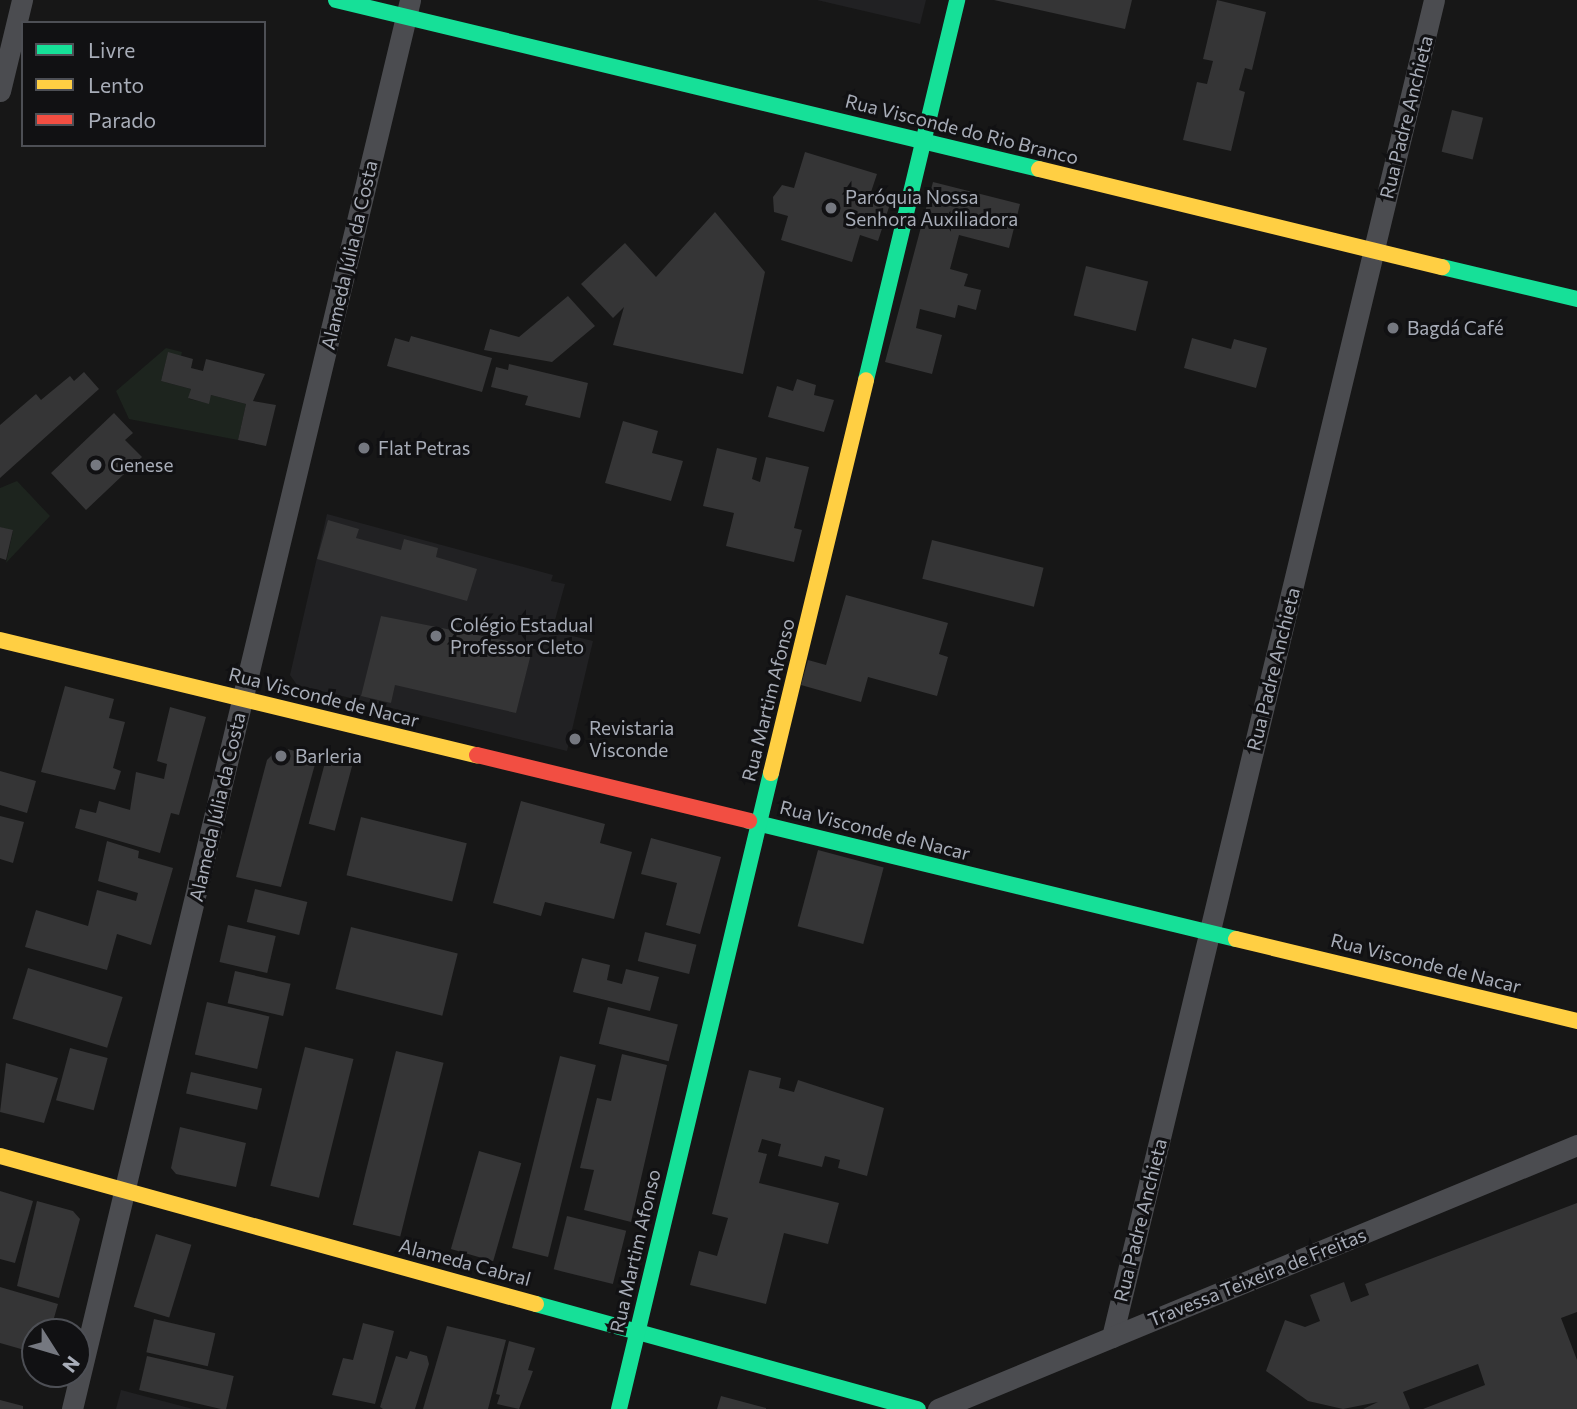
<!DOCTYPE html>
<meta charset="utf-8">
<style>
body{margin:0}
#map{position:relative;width:1577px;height:1409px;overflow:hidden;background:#171717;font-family:Commissioner,sans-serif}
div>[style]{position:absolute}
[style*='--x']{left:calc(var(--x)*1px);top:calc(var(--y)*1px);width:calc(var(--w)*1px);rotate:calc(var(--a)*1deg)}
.built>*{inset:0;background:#212123}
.green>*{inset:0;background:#1d241e}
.building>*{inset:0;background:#353536;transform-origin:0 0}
.street>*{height:21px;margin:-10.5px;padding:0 10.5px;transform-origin:10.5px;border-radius:10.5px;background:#4b4c50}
.fast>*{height:16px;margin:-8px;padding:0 8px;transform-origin:8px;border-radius:8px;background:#16e098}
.slow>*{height:16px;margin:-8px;padding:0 8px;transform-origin:8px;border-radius:8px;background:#ffcf43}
.jam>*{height:16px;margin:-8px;padding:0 8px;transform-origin:8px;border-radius:8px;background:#f24e42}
.dots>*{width:19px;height:19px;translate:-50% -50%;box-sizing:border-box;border:4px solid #111113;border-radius:50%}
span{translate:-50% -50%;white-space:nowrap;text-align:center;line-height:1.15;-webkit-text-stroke:6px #111113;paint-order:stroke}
.street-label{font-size:19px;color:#a8adb8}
.poi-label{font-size:19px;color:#a8adb8}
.left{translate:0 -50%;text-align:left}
.legend{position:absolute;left:21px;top:21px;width:245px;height:126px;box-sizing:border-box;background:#111113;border:2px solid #4d4f55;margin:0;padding:9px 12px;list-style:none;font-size:21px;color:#a8adb8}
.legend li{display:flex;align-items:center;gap:14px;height:35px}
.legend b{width:35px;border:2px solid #4d4f55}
.north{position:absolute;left:21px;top:1318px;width:70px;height:70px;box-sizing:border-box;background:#111113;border:2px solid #4d4f55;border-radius:50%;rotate:127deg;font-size:19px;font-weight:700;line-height:28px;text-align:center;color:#a8adb8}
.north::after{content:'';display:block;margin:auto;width:24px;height:32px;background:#757880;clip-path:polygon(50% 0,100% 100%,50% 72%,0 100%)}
</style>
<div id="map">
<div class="built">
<i style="clip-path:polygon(817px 0,926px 0,920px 24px)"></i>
<i style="clip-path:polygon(327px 514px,553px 575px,551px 581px,565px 584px,552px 631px,593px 641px,567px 751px,297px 685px,290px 675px)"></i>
<i style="clip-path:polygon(121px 1390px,193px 1409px,116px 1409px)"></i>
</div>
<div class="green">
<i style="clip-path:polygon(166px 348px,182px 352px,181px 356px,168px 353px,161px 381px,191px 389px,189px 399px,208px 403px,211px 395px,246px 404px,238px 440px,129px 419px,116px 391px)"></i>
<i style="clip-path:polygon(17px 481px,50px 516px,6px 563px,13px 531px,0 527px,0 488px)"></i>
</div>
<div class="building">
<i style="clip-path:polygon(994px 0,1132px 0,1125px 29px)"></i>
<i style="clip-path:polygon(1217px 0,1266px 12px,1252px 70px,1245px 68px,1239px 90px,1245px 92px,1231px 151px,1183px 140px,1197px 82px,1207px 84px,1213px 61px,1203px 59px)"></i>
<i style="left:1452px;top:110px;width:32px;height:43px;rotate:14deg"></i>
<i style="clip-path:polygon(805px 152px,877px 174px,869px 198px,890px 204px,878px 241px,860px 235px,852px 262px,781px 240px,788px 216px,774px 212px,773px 197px,782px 185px,794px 188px)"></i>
<i style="clip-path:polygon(933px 182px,1020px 204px,1009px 248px,959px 235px,950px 269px,968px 274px,964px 286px,981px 290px,976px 310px,958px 305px,955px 318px,920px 309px,916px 328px,942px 335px,932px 374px,885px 362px)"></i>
<i style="clip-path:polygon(715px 212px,765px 272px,743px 374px,613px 345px,624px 307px,613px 318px,581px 284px,625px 243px,656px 277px)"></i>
<i style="left:1086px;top:266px;width:64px;height:51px;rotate:14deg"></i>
<i style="clip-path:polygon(568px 296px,595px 326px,552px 362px,484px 350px,490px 329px,519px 337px)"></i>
<i style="clip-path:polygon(411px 336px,492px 358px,482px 392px,387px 366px,395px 338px,409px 342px)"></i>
<i style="clip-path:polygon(1192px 338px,1231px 349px,1234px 339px,1267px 348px,1256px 388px,1184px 368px)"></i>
<i style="clip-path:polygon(168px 352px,193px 359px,191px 368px,203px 371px,206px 359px,265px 374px,253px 401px,276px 405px,266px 446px,238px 440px,246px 404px,211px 395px,209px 404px,188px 398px,191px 389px,161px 381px)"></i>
<i style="clip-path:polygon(509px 364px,588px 383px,580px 418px,525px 405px,528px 396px,491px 387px,496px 367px,508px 370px)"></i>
<i style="clip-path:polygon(84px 372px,99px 389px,0 478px,0 425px,36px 394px,41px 400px,70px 376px,74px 381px)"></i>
<i style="clip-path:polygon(797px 379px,816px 385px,814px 395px,834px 400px,824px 432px,768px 417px,777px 386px,793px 391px)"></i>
<i style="clip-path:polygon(114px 413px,133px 433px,125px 440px,142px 457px,86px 510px,51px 473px)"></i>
<i style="clip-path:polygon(623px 421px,658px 431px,652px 453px,683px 461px,671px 501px,605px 483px)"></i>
<i style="clip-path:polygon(717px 448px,757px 458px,752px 479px,760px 482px,766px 457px,809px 467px,794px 528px,802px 530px,794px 562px,726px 546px,734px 513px,703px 506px)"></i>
<i style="clip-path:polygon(328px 520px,359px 529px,356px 538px,401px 550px,404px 539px,438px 548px,436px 557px,477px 569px,467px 601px,317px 559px)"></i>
<i style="clip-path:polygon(0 527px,13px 530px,6px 560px,0 558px)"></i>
<i style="left:932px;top:540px;width:115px;height:40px;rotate:14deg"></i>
<i style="clip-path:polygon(846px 595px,948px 623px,939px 654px,948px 657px,937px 696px,868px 677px,861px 702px,801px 685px,808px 660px,826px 665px)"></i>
<i style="clip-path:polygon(381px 616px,533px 646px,516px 713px,395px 685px,391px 703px,361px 696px)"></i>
<i style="clip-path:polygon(65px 686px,114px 699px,109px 718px,125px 722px,113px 768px,121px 771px,115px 790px,41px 772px)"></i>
<i style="clip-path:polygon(170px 707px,206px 717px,179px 815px,171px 813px,160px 853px,75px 828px,80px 809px,96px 813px,99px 801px,130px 810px,136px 772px,164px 779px,167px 764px,157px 761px)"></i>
<i style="clip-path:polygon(280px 747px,317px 757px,281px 887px,236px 877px,267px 760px)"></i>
<i style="left:326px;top:759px;width:27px;height:67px;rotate:15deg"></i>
<i style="clip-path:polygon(0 771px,36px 781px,27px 813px,0 805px)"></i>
<i style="clip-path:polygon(521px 801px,605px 824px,600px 843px,632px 852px,614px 919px,545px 902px,541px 916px,493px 903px)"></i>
<i style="clip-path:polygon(0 816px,24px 822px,13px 863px,0 859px)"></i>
<i style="left:361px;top:817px;width:109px;height:60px;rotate:14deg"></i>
<i style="clip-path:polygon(651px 838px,721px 857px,700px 934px,666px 925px,677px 883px,641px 874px)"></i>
<i style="clip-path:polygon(107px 841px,139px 851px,138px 858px,173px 868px,151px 945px,117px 934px,107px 970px,25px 947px,36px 910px,88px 926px,97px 890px,136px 901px,138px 893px,98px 881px)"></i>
<i style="left:818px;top:850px;width:68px;height:79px;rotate:15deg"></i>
<i style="left:255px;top:889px;width:54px;height:34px;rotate:14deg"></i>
<i style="left:228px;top:925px;width:49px;height:38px;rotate:13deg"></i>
<i style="left:351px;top:927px;width:110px;height:64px;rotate:14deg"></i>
<i style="left:645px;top:932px;width:53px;height:30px;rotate:14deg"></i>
<i style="clip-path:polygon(582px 958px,610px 965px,607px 980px,622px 984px,626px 969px,659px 977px,650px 1011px,573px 992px)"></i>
<i style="left:28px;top:968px;width:99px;height:53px;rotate:17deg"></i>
<i style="left:235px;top:971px;width:57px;height:33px;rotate:13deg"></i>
<i style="left:207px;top:1002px;width:64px;height:54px;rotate:13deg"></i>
<i style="left:608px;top:1007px;width:72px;height:38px;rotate:14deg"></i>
<i style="left:305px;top:1047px;width:50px;height:143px;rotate:14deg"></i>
<i style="left:70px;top:1048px;width:39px;height:54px;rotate:15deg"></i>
<i style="left:396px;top:1051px;width:49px;height:179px;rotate:14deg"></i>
<i style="clip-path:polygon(622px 1054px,667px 1065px,631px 1222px,584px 1210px,594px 1170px,580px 1168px,597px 1098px,611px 1101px)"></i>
<i style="left:560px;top:1056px;width:37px;height:198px;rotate:14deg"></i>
<i style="clip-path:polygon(6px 1063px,58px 1078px,44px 1123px,0 1112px)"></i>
<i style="clip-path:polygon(749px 1070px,781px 1078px,779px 1088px,794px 1092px,798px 1080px,884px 1108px,867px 1176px,838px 1168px,840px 1160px,825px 1156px,822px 1167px,778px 1156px,781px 1144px,762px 1139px,758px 1152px,767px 1154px,759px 1183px,839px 1203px,828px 1244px,784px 1233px,766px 1304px,690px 1285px,699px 1251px,717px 1256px,728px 1218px,712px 1214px)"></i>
<i style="left:191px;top:1072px;width:73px;height:22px;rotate:13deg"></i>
<i style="clip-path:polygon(180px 1127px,246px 1143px,236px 1187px,176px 1174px,171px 1168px)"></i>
<i style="left:479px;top:1151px;width:44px;height:102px;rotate:16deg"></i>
<i style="clip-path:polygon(0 1191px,33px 1201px,15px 1263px,0 1259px)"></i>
<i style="clip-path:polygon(37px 1201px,73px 1211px,80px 1219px,59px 1298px,17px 1286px)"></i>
<i style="clip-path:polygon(1577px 1203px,1577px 1312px,1561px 1318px,1577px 1360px,1577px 1409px,1423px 1409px,1485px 1385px,1478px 1364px,1403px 1392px,1410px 1409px,1363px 1409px,1378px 1402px,1343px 1409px,1308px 1401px,1266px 1371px,1285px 1320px,1305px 1327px,1320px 1321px,1310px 1295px,1344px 1282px,1351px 1302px,1369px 1295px,1365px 1284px)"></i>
<i style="left:567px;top:1216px;width:61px;height:55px;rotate:14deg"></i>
<i style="left:156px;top:1234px;width:37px;height:76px;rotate:17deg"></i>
<i style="clip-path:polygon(0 1287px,58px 1304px,50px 1332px,35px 1332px,35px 1353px,0 1343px)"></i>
<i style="left:154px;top:1319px;width:63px;height:34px;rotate:13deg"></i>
<i style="clip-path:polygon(363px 1323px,394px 1331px,375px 1404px,332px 1395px,343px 1358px,353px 1360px)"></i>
<i style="clip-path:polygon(447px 1326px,506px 1340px,488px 1409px,423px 1409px)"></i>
<i style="clip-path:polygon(509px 1341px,535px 1348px,528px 1370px,533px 1371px,519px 1409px,497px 1404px,500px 1395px,496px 1394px)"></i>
<i style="clip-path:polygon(410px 1351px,427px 1356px,429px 1364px,415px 1409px,383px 1409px,380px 1407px,396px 1356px,407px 1359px)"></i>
<i style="left:147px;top:1356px;width:89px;height:35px;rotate:13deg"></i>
<i style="clip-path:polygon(721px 1396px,766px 1408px,766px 1409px,717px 1409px)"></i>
<i style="clip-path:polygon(0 1400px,23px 1406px,23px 1409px,0 1409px)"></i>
</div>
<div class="street">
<i style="--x:0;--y:91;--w:94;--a:-76.4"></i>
<i style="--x:1112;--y:1337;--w:1375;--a:-76.46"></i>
<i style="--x:72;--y:1409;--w:1449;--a:-76.51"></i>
<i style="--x:938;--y:1409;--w:691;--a:-22.45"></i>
</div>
<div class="fast">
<i style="--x:336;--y:0;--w:723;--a:13.52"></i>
<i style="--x:1442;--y:267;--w:139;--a:13.3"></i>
<i style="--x:866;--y:380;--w:391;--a:-76.5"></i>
<i style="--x:749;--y:821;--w:501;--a:13.62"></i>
<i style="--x:536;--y:1304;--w:396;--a:15.4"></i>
<i style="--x:619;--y:1409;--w:654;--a:-76.56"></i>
</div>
<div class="slow">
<i style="--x:1039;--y:169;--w:415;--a:13.7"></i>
<i style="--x:0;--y:640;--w:491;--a:13.6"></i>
<i style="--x:771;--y:773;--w:404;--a:-76.4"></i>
<i style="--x:1236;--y:939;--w:351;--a:13.5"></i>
<i style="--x:0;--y:1156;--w:556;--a:15.44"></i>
</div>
<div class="jam">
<i style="--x:477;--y:755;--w:280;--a:13.6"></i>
</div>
<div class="dots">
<i style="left:831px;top:208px;background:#757880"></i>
<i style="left:1393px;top:328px;background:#757880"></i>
<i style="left:364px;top:448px;background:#757880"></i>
<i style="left:96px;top:465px;background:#757880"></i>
<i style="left:436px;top:636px;background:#757880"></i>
<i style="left:575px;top:739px;background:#757880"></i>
<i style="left:281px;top:756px;background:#757880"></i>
</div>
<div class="street-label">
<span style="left:1406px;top:117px;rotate:-76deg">Rua Padre Anchieta</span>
<span style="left:962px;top:129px;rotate:14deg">Rua Visconde do Rio Branco</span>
<span style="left:349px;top:255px;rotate:-77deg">Alameda Júlia da Costa</span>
<span style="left:1273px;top:669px;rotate:-76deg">Rua Padre Anchieta</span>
<span style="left:324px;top:697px;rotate:14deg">Rua Visconde de Nacar</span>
<span style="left:768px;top:700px;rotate:-76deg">Rua Martim Afonso</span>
<span style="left:217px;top:807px;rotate:-77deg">Alameda Júlia da Costa</span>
<span style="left:875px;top:830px;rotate:14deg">Rua Visconde de Nacar</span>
<span style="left:1426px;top:963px;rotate:14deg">Rua Visconde de Nacar</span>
<span style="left:1140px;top:1220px;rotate:-76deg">Rua Padre Anchieta</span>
<span style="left:635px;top:1251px;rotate:-77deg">Rua Martim Afonso</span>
<span style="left:465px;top:1262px;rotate:15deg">Alameda Cabral</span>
<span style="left:1257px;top:1277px;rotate:-22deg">Travessa Teixeira de Freitas</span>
</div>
<div class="poi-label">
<span class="left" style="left:845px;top:208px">Paróquia Nossa<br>Senhora Auxiliadora</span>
<span class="left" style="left:1407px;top:328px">Bagdá Café</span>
<span class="left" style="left:378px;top:448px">Flat Petras</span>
<span class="left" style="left:110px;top:465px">Genese</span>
<span class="left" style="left:450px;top:636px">Colégio Estadual<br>Professor Cleto</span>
<span class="left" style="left:589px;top:739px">Revistaria<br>Visconde</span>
<span class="left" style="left:295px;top:756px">Barleria</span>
</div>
<ul class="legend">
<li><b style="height:9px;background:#16e098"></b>Livre</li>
<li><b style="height:9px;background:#ffcf43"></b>Lento</li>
<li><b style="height:9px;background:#f24e42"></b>Parado</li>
</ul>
<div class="north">N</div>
</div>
